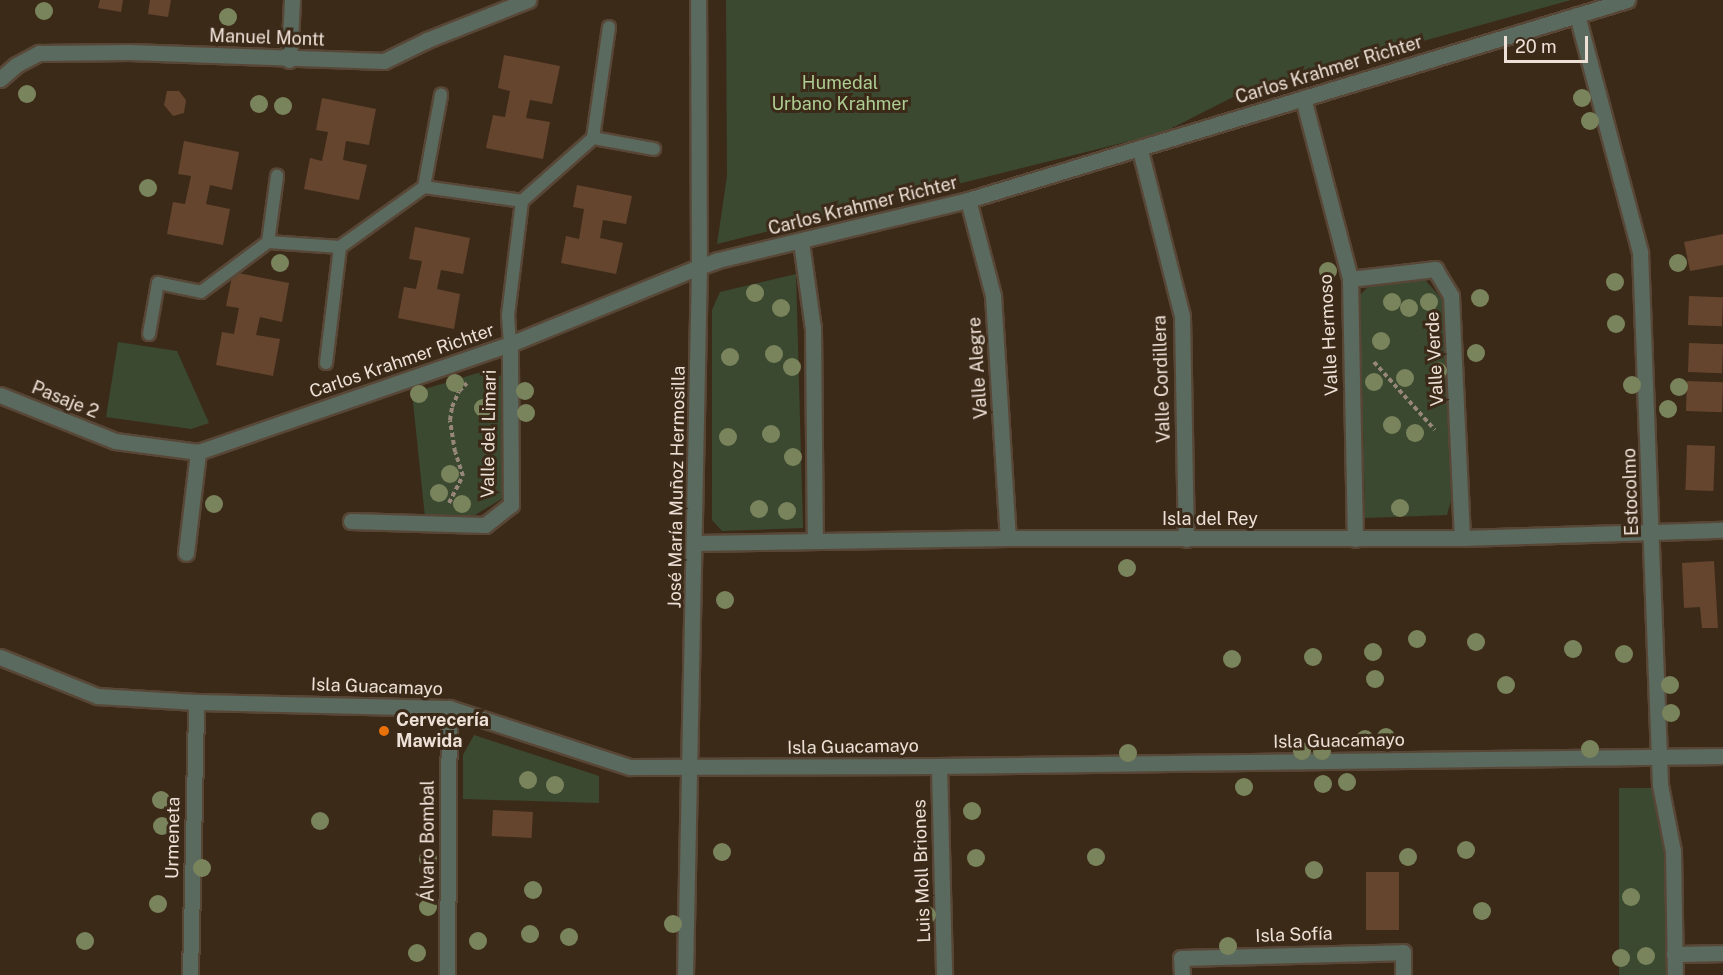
<!DOCTYPE html>
<meta charset="utf-8">
<style>
body{margin:0}
#map{position:relative;width:1723px;height:975px;overflow:hidden;background:#3c2a19;font-family:"Public Sans",sans-serif}
div>[style]{position:absolute}
[style*='--x']{left:calc(var(--x)*1px);top:calc(var(--y)*1px);width:calc(var(--w)*1px);rotate:calc(var(--a)*1deg)}
.green>*{inset:0;background:#3b4930;transform-origin:0 0}
.building>*{inset:0;background:#65452e;transform-origin:0 0}
.path>*{height:4px;margin-top:-2px;transform-origin:0;background:repeating-linear-gradient(90deg,#96877a 0 4.5px,transparent 0 7.5px)}
.roads{filter:drop-shadow(2px 0 #584737) drop-shadow(-2px 0 #584737) drop-shadow(0 2px #584737) drop-shadow(0 -2px #584737)}
.service>*{height:12px;margin:-6px;padding:0 6px;transform-origin:6px;border-radius:6px;background:#5b6a5f}
.minor>*{height:15px;margin:-7.5px;padding:0 7.5px;transform-origin:7.5px;border-radius:7.5px;background:#5b6a5f}
.tertiary>*{height:15px;margin:-7.5px;padding:0 7.5px;transform-origin:7.5px;border-radius:7.5px;background:#5b6a5f}
.trees>*{width:18px;height:18px;margin:-9px;border-radius:50%;background:#7a845c}
.dots>*{width:16px;height:16px;translate:-50% -50%;box-sizing:border-box;border:3px solid #3c2a19;border-radius:50%}
span{translate:-50% -50%;white-space:nowrap;text-align:center;line-height:1.15;-webkit-text-stroke:6px #3c2a19;paint-order:stroke}
.street-label{font-size:18px;color:#ede1d7}
.park-label{font-size:18px;color:#adcd93}
.poi-label{font-size:18px;color:#ede1d7;font-weight:700}
.left{translate:0 -50%;text-align:left}
.scale{position:absolute;left:1504px;top:36px;width:84px;height:27px;box-sizing:border-box;border:3px solid #ede1d7;border-top:0;padding-left:8px;font-size:18px;line-height:21px;white-space:nowrap;color:#ede1d7;-webkit-text-stroke:4px #3c2a19;paint-order:stroke}
</style>
<div id="map">
<div class="green">
<i style="clip-path:polygon(726px 0,1571px 0,1247px 90px,1162px 133px,717px 244px,727px 176px)"></i>
<i style="clip-path:polygon(796px 274px,803px 528px,722px 531px,712px 520px,712px 310px,720px 292px)"></i>
<i style="clip-path:polygon(1424px 279px,1446px 303px,1451px 501px,1447px 515px,1365px 518px,1360px 295px,1373px 282px)"></i>
<i style="clip-path:polygon(118px 342px,177px 351px,209px 423px,191px 429px,106px 417px)"></i>
<i style="clip-path:polygon(491px 369px,503px 378px,503px 498px,475px 515px,425px 517px,412px 393px)"></i>
<i style="clip-path:polygon(474px 735px,599px 776px,599px 803px,463px 799px,463px 755px)"></i>
<i style="left:1619px;top:788px;width:48px;height:187px"></i>
</div>
<div class="building">
<i style="clip-path:polygon(100px 0,123px 0,121px 12px,98px 8px)"></i>
<i style="clip-path:polygon(150px 0,171px 0,168px 17px,148px 14px)"></i>
<i style="clip-path:polygon(504px 55px,560px 66px,552px 104px,530px 100px,526px 118px,550px 122px,543px 159px,486px 148px,493px 115px,505px 117px,510px 91px,498px 88px)"></i>
<i style="clip-path:polygon(167px 91px,179px 91px,186px 100px,184px 113px,173px 116px,164px 105px)"></i>
<i style="clip-path:polygon(322px 98px,376px 109px,369px 145px,346px 141px,343px 160px,367px 165px,359px 200px,304px 189px,310px 158px,322px 161px,328px 132px,316px 130px)"></i>
<i style="clip-path:polygon(184px 141px,239px 152px,232px 190px,210px 185px,206px 204px,230px 209px,223px 245px,167px 234px,173px 202px,185px 204px,191px 176px,178px 174px)"></i>
<i style="clip-path:polygon(577px 185px,632px 196px,626px 224px,603px 220px,600px 238px,623px 243px,616px 274px,561px 263px,566px 236px,579px 239px,584px 209px,573px 207px)"></i>
<i style="clip-path:polygon(415px 227px,470px 238px,463px 274px,441px 270px,437px 289px,460px 294px,454px 329px,398px 318px,404px 287px,416px 289px,422px 261px,409px 259px)"></i>
<i style="clip-path:polygon(1723px 234px,1723px 265px,1690px 271px,1684px 242px)"></i>
<i style="clip-path:polygon(233px 272px,289px 283px,282px 322px,260px 317px,256px 335px,280px 339px,273px 376px,216px 365px,222px 332px,234px 334px,239px 308px,226px 306px)"></i>
<i style="left:1689px;top:296px;width:34px;height:29px;rotate:2deg"></i>
<i style="left:1689px;top:343px;width:34px;height:29px;rotate:2deg"></i>
<i style="left:1687px;top:381px;width:36px;height:30px;rotate:2deg"></i>
<i style="left:1687px;top:445px;width:28px;height:45px;rotate:2deg"></i>
<i style="clip-path:polygon(1714px 561px,1718px 628px,1702px 628px,1700px 607px,1684px 608px,1682px 563px)"></i>
<i style="left:493px;top:810px;width:40px;height:26px;rotate:3deg"></i>
<i style="left:1366px;top:872px;width:33px;height:58px"></i>
</div>
<div class="path">
<i style="--x:1374;--y:362;--w:91;--a:48.1"></i>
<i style="--x:449;--y:503;--w:30;--a:-63"></i>
<i style="--x:463;--y:476;--w:25;--a:-108"></i>
<i style="--x:455;--y:452;--w:32;--a:-99"></i>
<i style="--x:450;--y:420;--w:13;--a:-81"></i>
<i style="--x:452;--y:407;--w:17;--a:-66"></i>
<i style="--x:459;--y:391;--w:11;--a:-45"></i>
</div>
<div class="roads">
<div class="service">
<i style="--x:593;--y:138;--w:62;--a:10.2"></i>
<i style="--x:424;--y:187;--w:99;--a:8.1"></i>
<i style="--x:268;--y:242;--w:67;--a:-82.2"></i>
<i style="--x:149;--y:334;--w:52;--a:-80"></i>
<i style="--x:158;--y:283;--w:44;--a:11.8"></i>
<i style="--x:201;--y:292;--w:84;--a:-36.7"></i>
<i style="--x:268;--y:242;--w:72;--a:4"></i>
<i style="--x:510;--y:344;--w:29;--a:-94"></i>
<i style="--x:508;--y:315;--w:115;--a:-83"></i>
<i style="--x:522;--y:201;--w:95;--a:-41.6"></i>
<i style="--x:593;--y:138;--w:112;--a:-81.8"></i>
<i style="--x:326;--y:363;--w:117;--a:-83.1"></i>
<i style="--x:340;--y:247;--w:103;--a:-35.5"></i>
<i style="--x:424;--y:187;--w:94;--a:-79.5"></i>
</div>
<div class="minor">
<i style="--x:1577;--y:15;--w:245;--a:75.1"></i>
<i style="--x:1640;--y:252;--w:533;--a:87.85"></i>
<i style="--x:1660;--y:785;--w:67;--a:78.9"></i>
<i style="--x:1673;--y:851;--w:124;--a:89.1"></i>
<i style="--x:289;--y:60;--w:60;--a:-87.1"></i>
<i style="--x:0;--y:79;--w:21;--a:-41"></i>
<i style="--x:16;--y:65;--w:26;--a:-28"></i>
<i style="--x:39;--y:53;--w:90;--a:-0.6"></i>
<i style="--x:129;--y:52;--w:255;--a:2"></i>
<i style="--x:384;--y:61;--w:48;--a:-26"></i>
<i style="--x:427;--y:40;--w:109;--a:-21.6"></i>
<i style="--x:1303;--y:98;--w:187;--a:75.4"></i>
<i style="--x:1350;--y:279;--w:260;--a:88.9"></i>
<i style="--x:1140;--y:150;--w:171;--a:75.8"></i>
<i style="--x:1182;--y:316;--w:223;--a:89"></i>
<i style="--x:968;--y:200;--w:98;--a:75.3"></i>
<i style="--x:993;--y:295;--w:243;--a:86.5"></i>
<i style="--x:801;--y:242;--w:87;--a:82.1"></i>
<i style="--x:813;--y:328;--w:212;--a:89.5"></i>
<i style="--x:1350;--y:279;--w:86;--a:-6.7"></i>
<i style="--x:1435;--y:269;--w:31;--a:59"></i>
<i style="--x:1451;--y:296;--w:242;--a:87.4"></i>
<i style="--x:0;--y:395;--w:124;--a:21.8"></i>
<i style="--x:115;--y:441;--w:84;--a:7.5"></i>
<i style="--x:198;--y:452;--w:330;--a:-19.1"></i>
<i style="--x:510;--y:344;--w:204;--a:-22.2"></i>
<i style="--x:351;--y:521;--w:134;--a:1.7"></i>
<i style="--x:485;--y:525;--w:33;--a:-38"></i>
<i style="--x:511;--y:505;--w:161;--a:-90.4"></i>
<i style="--x:696;--y:543;--w:312;--a:-0.9"></i>
<i style="--x:1008;--y:538;--w:454;--a:0"></i>
<i style="--x:1462;--y:538;--w:261;--a:-1.8"></i>
<i style="--x:186;--y:553;--w:102;--a:-83.2"></i>
<i style="--x:0;--y:657;--w:105;--a:21.9"></i>
<i style="--x:97;--y:696;--w:99;--a:3.5"></i>
<i style="--x:196;--y:702;--w:253;--a:1.4"></i>
<i style="--x:449;--y:708;--w:190;--a:18.1"></i>
<i style="--x:630;--y:767;--w:309;--a:-0.2"></i>
<i style="--x:939;--y:766;--w:784;--a:-0.73"></i>
<i style="--x:939;--y:766;--w:209;--a:88.6"></i>
<i style="--x:1674;--y:954;--w:49;--a:-1.2"></i>
<i style="--x:190;--y:975;--w:273;--a:-88.7"></i>
<i style="--x:447;--y:975;--w:267;--a:-89.6"></i>
<i style="--x:1182;--y:975;--w:17;--a:-93"></i>
<i style="--x:1181;--y:958;--w:222;--a:-1.5"></i>
<i style="--x:1403;--y:952;--w:23;--a:90"></i>
</div>
<div class="tertiary">
<i style="--x:699;--y:267;--w:20;--a:-20"></i>
<i style="--x:718;--y:260;--w:257;--a:-13.5"></i>
<i style="--x:968;--y:200;--w:689;--a:-16.88"></i>
<i style="--x:685;--y:975;--w:708;--a:-88.87"></i>
<i style="--x:699;--y:267;--w:267;--a:-90.2"></i>
</div>
</div>
<div class="trees">
<i style="left:44px;top:11px"></i>
<i style="left:228px;top:17px"></i>
<i style="left:27px;top:94px"></i>
<i style="left:1582px;top:98px"></i>
<i style="left:259px;top:104px"></i>
<i style="left:283px;top:106px"></i>
<i style="left:1590px;top:121px"></i>
<i style="left:148px;top:188px"></i>
<i style="left:280px;top:263px"></i>
<i style="left:1678px;top:263px"></i>
<i style="left:1328px;top:271px"></i>
<i style="left:1615px;top:282px"></i>
<i style="left:755px;top:293px"></i>
<i style="left:1480px;top:298px"></i>
<i style="left:1392px;top:302px"></i>
<i style="left:1429px;top:302px"></i>
<i style="left:781px;top:308px"></i>
<i style="left:1409px;top:308px"></i>
<i style="left:1616px;top:324px"></i>
<i style="left:1381px;top:341px"></i>
<i style="left:1476px;top:353px"></i>
<i style="left:774px;top:354px"></i>
<i style="left:730px;top:357px"></i>
<i style="left:792px;top:367px"></i>
<i style="left:1438px;top:371px"></i>
<i style="left:1405px;top:378px"></i>
<i style="left:1374px;top:382px"></i>
<i style="left:455px;top:383px"></i>
<i style="left:1632px;top:385px"></i>
<i style="left:1679px;top:387px"></i>
<i style="left:525px;top:391px"></i>
<i style="left:419px;top:394px"></i>
<i style="left:483px;top:408px"></i>
<i style="left:1668px;top:409px"></i>
<i style="left:526px;top:413px"></i>
<i style="left:1392px;top:425px"></i>
<i style="left:1415px;top:433px"></i>
<i style="left:771px;top:434px"></i>
<i style="left:728px;top:437px"></i>
<i style="left:793px;top:457px"></i>
<i style="left:450px;top:474px"></i>
<i style="left:439px;top:493px"></i>
<i style="left:214px;top:504px"></i>
<i style="left:462px;top:504px"></i>
<i style="left:1400px;top:508px"></i>
<i style="left:759px;top:509px"></i>
<i style="left:787px;top:511px"></i>
<i style="left:1127px;top:568px"></i>
<i style="left:725px;top:600px"></i>
<i style="left:1417px;top:639px"></i>
<i style="left:1476px;top:642px"></i>
<i style="left:1573px;top:649px"></i>
<i style="left:1373px;top:652px"></i>
<i style="left:1624px;top:654px"></i>
<i style="left:1313px;top:657px"></i>
<i style="left:1232px;top:659px"></i>
<i style="left:1375px;top:679px"></i>
<i style="left:1506px;top:685px"></i>
<i style="left:1670px;top:685px"></i>
<i style="left:1671px;top:713px"></i>
<i style="left:1386px;top:737px"></i>
<i style="left:1365px;top:739px"></i>
<i style="left:1590px;top:749px"></i>
<i style="left:1302px;top:751px"></i>
<i style="left:1322px;top:751px"></i>
<i style="left:1128px;top:753px"></i>
<i style="left:528px;top:780px"></i>
<i style="left:1347px;top:782px"></i>
<i style="left:1323px;top:784px"></i>
<i style="left:555px;top:785px"></i>
<i style="left:1244px;top:787px"></i>
<i style="left:161px;top:800px"></i>
<i style="left:972px;top:811px"></i>
<i style="left:320px;top:821px"></i>
<i style="left:162px;top:826px"></i>
<i style="left:1466px;top:850px"></i>
<i style="left:722px;top:852px"></i>
<i style="left:1096px;top:857px"></i>
<i style="left:1408px;top:857px"></i>
<i style="left:976px;top:858px"></i>
<i style="left:428px;top:859px"></i>
<i style="left:202px;top:868px"></i>
<i style="left:1314px;top:870px"></i>
<i style="left:533px;top:890px"></i>
<i style="left:1631px;top:897px"></i>
<i style="left:158px;top:904px"></i>
<i style="left:428px;top:907px"></i>
<i style="left:1482px;top:911px"></i>
<i style="left:927px;top:915px"></i>
<i style="left:673px;top:924px"></i>
<i style="left:530px;top:934px"></i>
<i style="left:569px;top:937px"></i>
<i style="left:85px;top:941px"></i>
<i style="left:478px;top:941px"></i>
<i style="left:1228px;top:946px"></i>
<i style="left:417px;top:953px"></i>
<i style="left:1646px;top:956px"></i>
<i style="left:1621px;top:958px"></i>
</div>
<div class="dots">
<i style="left:384px;top:731px;background:#e8710a"></i>
</div>
<div class="street-label">
<span style="left:267px;top:38px;rotate:2deg">Manuel Montt</span>
<span style="left:1329px;top:70px;rotate:-17deg">Carlos Krahmer Richter</span>
<span style="left:863px;top:206px;rotate:-14deg">Carlos Krahmer Richter</span>
<span style="left:1329px;top:335px;rotate:-93deg">Valle Hermoso</span>
<span style="left:1435px;top:359px;rotate:-93deg">Valle Verde</span>
<span style="left:402px;top:361px;rotate:-19deg">Carlos Krahmer Richter</span>
<span style="left:978px;top:368px;rotate:-94deg">Valle Alegre</span>
<span style="left:1162px;top:379px;rotate:-92deg">Valle Cordillera</span>
<span style="left:65px;top:400px;rotate:22deg">Pasaje 2</span>
<span style="left:489px;top:434px;rotate:-89deg">Valle del Limari</span>
<span style="left:677px;top:487px;rotate:-89deg">José María Muñoz Hermosilla</span>
<span style="left:1631px;top:492px;rotate:-92deg">Estocolmo</span>
<span style="left:1210px;top:519px">Isla del Rey</span>
<span style="left:377px;top:687px;rotate:2deg">Isla Guacamayo</span>
<span style="left:1339px;top:741px;rotate:-1deg">Isla Guacamayo</span>
<span style="left:853px;top:747px;rotate:-1deg">Isla Guacamayo</span>
<span style="left:173px;top:838px;rotate:-89deg">Urmeneta</span>
<span style="left:428px;top:841px;rotate:-90deg">Álvaro Bombal</span>
<span style="left:922px;top:871px;rotate:-92deg">Luis Moll Briones</span>
<span style="left:1294px;top:935px;rotate:-2deg">Isla Sofía</span>
</div>
<div class="park-label">
<span style="left:840px;top:94px">Humedal<br>Urbano Krahmer</span>
</div>
<div class="poi-label">
<span class="left" style="left:396px;top:731px">Cervecería<br>Mawida</span>
</div>
<div class="scale">20 m</div>
</div>
